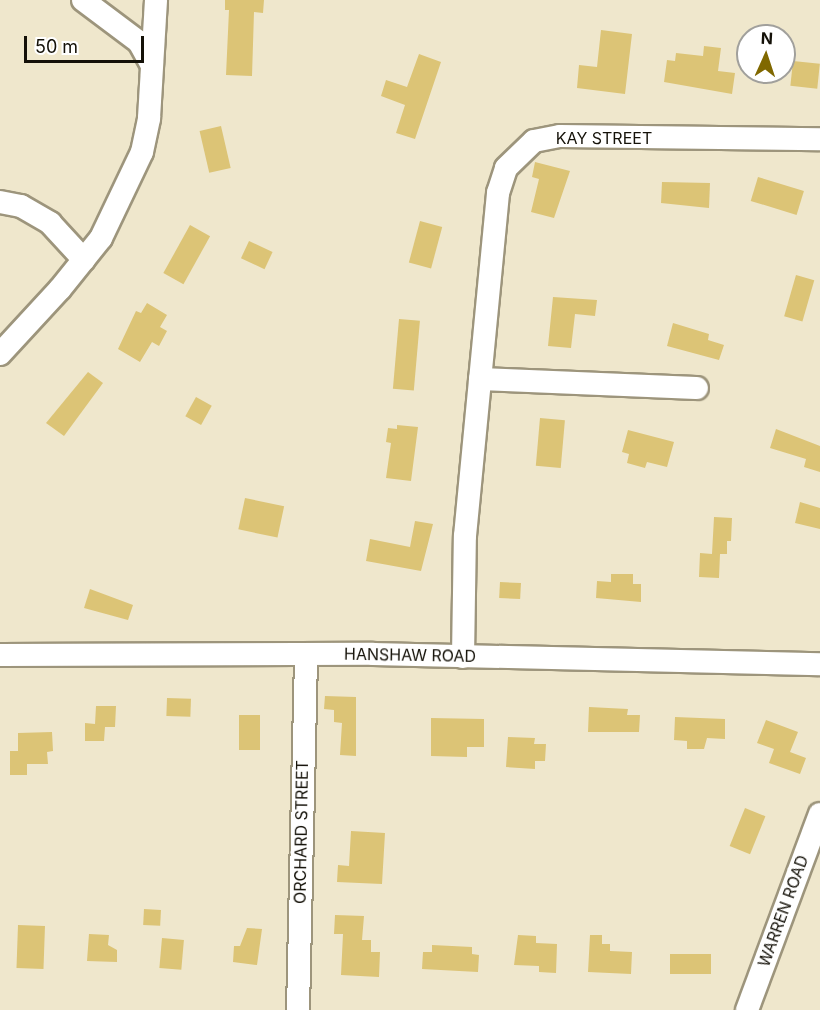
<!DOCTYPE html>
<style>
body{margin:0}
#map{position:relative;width:820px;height:1010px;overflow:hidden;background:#efe7cc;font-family:Inter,sans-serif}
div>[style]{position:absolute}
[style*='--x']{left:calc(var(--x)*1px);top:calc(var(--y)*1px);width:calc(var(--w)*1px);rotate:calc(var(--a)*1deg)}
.building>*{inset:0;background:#dcc476;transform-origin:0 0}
.roads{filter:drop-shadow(2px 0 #9d957c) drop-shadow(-2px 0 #9d957c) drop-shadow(0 2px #9d957c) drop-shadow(0 -2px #9d957c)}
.minor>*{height:22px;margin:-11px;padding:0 11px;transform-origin:11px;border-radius:11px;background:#fff}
span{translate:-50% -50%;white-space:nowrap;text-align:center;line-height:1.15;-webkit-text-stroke:4.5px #fff;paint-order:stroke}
.street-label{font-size:16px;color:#141108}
.north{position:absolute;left:736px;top:24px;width:60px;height:60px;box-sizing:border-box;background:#fff;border:2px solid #a1a09c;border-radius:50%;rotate:3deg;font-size:16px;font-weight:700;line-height:24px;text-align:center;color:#141108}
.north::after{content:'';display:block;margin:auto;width:21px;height:27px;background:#806800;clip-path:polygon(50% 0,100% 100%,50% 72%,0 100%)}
.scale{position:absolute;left:24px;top:36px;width:120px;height:27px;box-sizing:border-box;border:3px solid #141108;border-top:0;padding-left:8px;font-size:18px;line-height:21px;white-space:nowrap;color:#141108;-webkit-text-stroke:4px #fff;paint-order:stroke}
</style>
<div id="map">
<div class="building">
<i style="clip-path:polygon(225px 0,264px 0,263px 13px,254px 12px,252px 76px,226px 75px,229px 10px,225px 10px)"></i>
<i style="clip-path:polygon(601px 30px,632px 34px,625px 94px,577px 88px,579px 65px,597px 67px)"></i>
<i style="clip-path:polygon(704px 46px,721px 48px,718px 71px,735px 73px,732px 94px,664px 82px,667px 60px,675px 61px,676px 53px,703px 56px)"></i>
<i style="clip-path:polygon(419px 54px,441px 62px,415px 139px,396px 133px,405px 105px,381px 96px,386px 80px,407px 87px)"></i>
<i style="left:793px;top:61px;width:27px;height:25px;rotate:6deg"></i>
<i style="left:221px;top:126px;width:43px;height:22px;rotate:77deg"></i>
<i style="clip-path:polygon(535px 162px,570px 171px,554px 218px,531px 212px,539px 179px,532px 177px)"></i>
<i style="left:758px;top:177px;width:48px;height:25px;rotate:17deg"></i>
<i style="clip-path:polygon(662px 182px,710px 183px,709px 208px,661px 203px)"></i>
<i style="left:420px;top:221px;width:23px;height:43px;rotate:15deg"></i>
<i style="left:190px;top:225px;width:23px;height:55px;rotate:29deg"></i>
<i style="left:249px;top:241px;width:26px;height:19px;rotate:25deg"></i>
<i style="left:796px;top:275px;width:19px;height:43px;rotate:16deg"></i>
<i style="clip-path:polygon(553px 297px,597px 300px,595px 316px,575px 314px,571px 348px,548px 346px)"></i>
<i style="clip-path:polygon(147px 303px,167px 315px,160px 327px,167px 331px,159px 346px,152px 342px,140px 362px,118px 349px,136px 311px,141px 313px)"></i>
<i style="left:399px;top:319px;width:21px;height:70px;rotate:5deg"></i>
<i style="clip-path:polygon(673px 323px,709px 334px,708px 340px,724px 345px,719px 360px,667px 346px)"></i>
<i style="clip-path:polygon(88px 372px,103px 383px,64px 436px,46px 423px)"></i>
<i style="left:196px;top:397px;width:18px;height:22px;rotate:29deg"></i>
<i style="left:540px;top:418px;width:25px;height:48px;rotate:5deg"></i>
<i style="clip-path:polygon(397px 425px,418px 427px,411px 481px,386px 478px,391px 443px,386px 442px,388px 428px,397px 429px)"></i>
<i style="clip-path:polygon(776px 429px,820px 446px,820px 472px,804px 467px,806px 459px,770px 448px)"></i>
<i style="clip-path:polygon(628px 430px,674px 442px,667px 467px,647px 462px,645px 468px,627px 463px,629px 454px,622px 452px)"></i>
<i style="left:245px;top:498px;width:40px;height:32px;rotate:12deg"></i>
<i style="clip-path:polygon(800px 502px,820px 508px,820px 529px,795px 523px)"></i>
<i style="clip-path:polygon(714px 517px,732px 518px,731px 541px,727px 541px,727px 554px,720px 554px,719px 578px,699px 577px,700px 553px,712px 554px)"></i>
<i style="clip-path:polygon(415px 521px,433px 524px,421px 571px,366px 561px,370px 539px,410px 547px)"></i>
<i style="clip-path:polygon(611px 574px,633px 574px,633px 584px,641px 584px,641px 602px,596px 598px,597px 581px,611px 582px)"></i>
<i style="left:500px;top:582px;width:21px;height:16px;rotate:3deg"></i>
<i style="clip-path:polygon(90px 589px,133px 605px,128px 620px,84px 608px)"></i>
<i style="clip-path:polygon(325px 696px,356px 697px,356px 756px,340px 755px,342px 723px,334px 722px,334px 710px,324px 709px)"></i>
<i style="left:167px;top:698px;width:24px;height:18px;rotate:2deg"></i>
<i style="clip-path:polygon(96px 706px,116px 706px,115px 727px,105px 727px,104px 741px,85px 741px,85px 723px,95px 724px)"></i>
<i style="clip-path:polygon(589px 707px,628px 709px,627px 715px,640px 715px,639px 732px,588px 732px)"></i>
<i style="left:239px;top:715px;width:21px;height:35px"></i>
<i style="clip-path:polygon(675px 717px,725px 719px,725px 739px,707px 738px,704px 749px,687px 749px,687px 741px,674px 740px)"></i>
<i style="clip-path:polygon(431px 718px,484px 719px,484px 747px,467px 747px,467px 757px,431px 756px)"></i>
<i style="clip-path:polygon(766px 720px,798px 732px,790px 752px,806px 758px,800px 774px,769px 763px,774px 749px,757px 743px)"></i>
<i style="clip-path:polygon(52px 732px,53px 751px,47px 752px,48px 764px,27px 764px,27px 775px,10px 775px,10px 751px,18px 751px,18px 733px)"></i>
<i style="clip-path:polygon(508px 737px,535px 738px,534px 744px,546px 744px,545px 761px,535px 761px,535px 769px,506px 767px)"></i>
<i style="left:745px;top:808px;width:22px;height:41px;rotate:22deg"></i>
<i style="clip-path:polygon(351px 831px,385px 833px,382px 884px,337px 882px,338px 865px,349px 866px)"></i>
<i style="left:144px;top:909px;width:17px;height:16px;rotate:3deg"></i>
<i style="clip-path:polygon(335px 915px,364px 916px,362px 940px,371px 940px,371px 952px,380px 952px,379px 977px,341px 975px,343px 934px,334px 934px)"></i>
<i style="left:18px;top:925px;width:27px;height:43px;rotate:2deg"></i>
<i style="clip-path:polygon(247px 928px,262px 929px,257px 965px,233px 962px,234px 946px,240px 946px)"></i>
<i style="clip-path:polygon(89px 934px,109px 935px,108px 945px,117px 950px,117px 962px,87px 961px)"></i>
<i style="clip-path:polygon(518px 935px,536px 936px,536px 943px,557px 944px,556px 973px,539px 972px,539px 966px,514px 965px)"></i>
<i style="clip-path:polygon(590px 935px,602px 935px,602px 944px,610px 944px,610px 951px,632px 952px,631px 974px,588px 972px)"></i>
<i style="left:162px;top:938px;width:22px;height:30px;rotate:5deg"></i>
<i style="clip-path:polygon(432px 945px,472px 947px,472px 954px,479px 955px,478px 972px,422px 969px,423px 952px,432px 952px)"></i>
<i style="left:670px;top:954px;width:41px;height:20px"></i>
</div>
<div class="roads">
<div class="minor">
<i style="--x:83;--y:0;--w:70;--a:36.9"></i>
<i style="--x:139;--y:42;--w:25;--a:61"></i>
<i style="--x:0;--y:202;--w:21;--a:11"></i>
<i style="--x:21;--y:206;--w:34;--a:30"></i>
<i style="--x:50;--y:223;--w:50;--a:47.4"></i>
<i style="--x:0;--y:354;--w:88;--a:-47.3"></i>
<i style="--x:60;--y:289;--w:65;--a:-51.2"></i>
<i style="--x:101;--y:238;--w:95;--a:-64.5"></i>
<i style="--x:142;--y:152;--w:35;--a:-78"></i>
<i style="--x:149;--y:118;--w:118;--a:-86.6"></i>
<i style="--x:480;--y:379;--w:217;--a:2.4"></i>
<i style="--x:0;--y:655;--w:373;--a:-0.2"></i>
<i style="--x:373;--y:654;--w:447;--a:1.3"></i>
<i style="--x:463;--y:657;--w:121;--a:-89.1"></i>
<i style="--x:465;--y:536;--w:345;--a:-84.5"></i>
<i style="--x:498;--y:193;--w:26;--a:-72"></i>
<i style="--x:506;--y:168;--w:39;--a:-44"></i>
<i style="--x:534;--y:141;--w:26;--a:-11"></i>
<i style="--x:560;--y:136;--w:260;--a:0.7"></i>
<i style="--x:298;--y:1010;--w:356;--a:-88.7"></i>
<i style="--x:747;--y:1010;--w:209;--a:-69.6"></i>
</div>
</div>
<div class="street-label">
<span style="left:604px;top:138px">KAY STREET</span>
<span style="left:410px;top:655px;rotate:1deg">HANSHAW ROAD</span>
<span style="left:301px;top:832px;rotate:-89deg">ORCHARD STREET</span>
<span style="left:783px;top:911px;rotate:-70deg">WARREN ROAD</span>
</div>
<div class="north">N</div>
<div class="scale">50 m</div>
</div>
